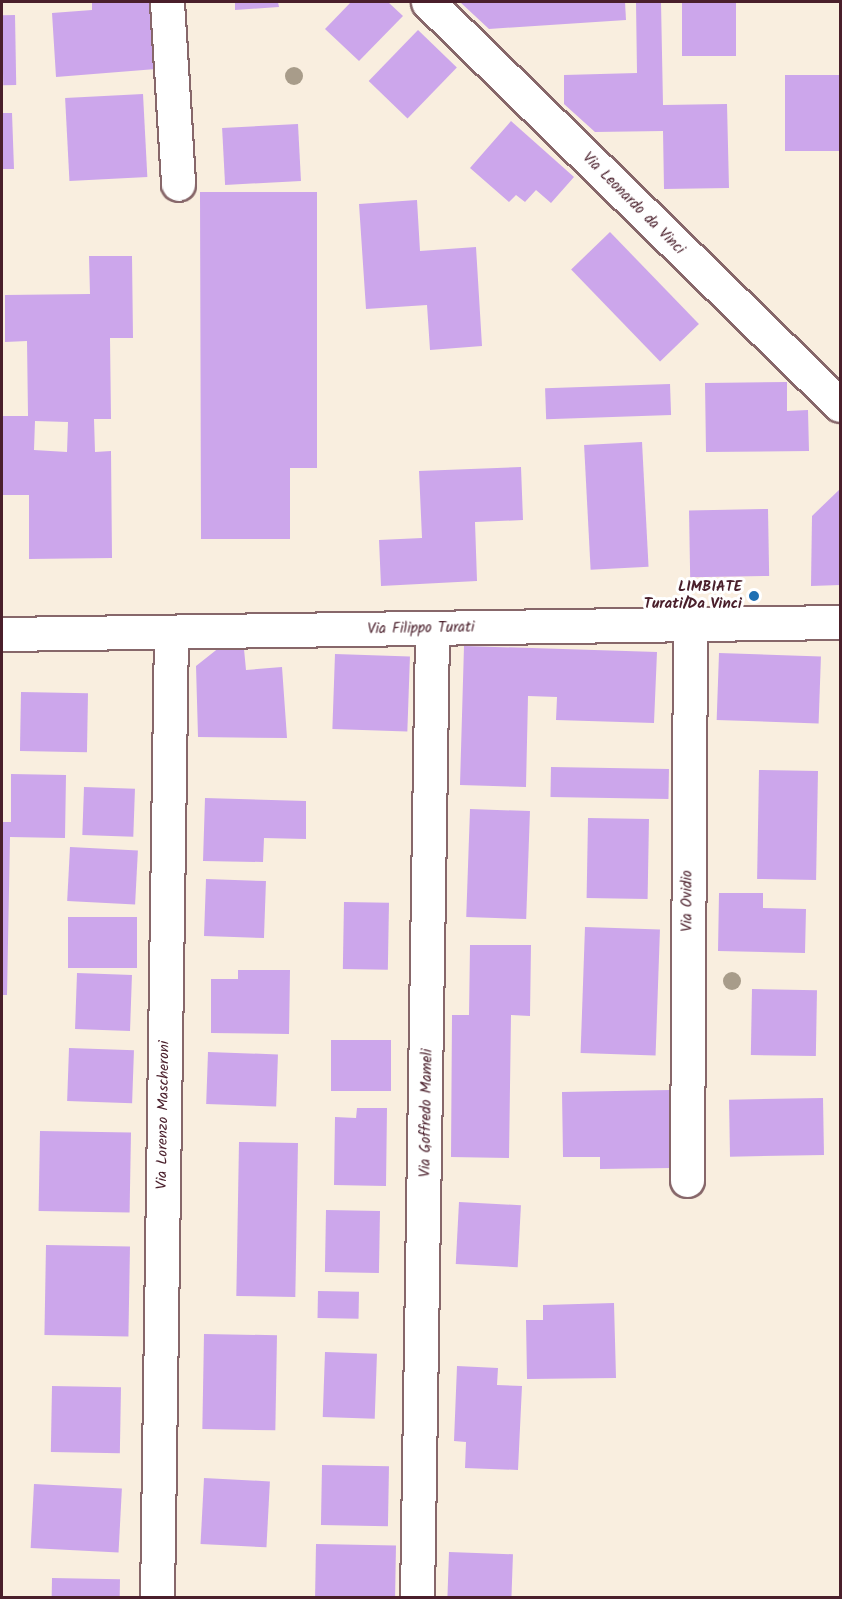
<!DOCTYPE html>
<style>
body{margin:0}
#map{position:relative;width:842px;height:1599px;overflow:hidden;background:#f9eedf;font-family:Kalam,sans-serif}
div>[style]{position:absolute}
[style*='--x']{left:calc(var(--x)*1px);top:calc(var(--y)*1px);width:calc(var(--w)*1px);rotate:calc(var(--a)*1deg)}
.building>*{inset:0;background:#cca6eb;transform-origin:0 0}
.roads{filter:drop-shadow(2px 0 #87676a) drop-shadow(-2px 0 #87676a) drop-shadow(0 2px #87676a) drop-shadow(0 -2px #87676a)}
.street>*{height:33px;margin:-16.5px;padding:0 16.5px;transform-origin:16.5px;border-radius:16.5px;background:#fff}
.trees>*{width:18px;height:18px;margin:-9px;border-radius:50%;background:#a89c8a}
.dots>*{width:16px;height:16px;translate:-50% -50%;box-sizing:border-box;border:3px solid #fff;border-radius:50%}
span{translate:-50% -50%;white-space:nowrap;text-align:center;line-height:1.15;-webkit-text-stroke:6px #fff;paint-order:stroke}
.street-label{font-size:15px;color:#4a1f2b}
.poi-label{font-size:15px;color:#4a1f2b;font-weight:700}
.right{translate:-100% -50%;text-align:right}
.frame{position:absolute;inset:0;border:3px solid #4a1f2b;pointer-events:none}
</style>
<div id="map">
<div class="building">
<i style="clip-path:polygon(92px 2px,151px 2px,156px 69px,56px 77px,52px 13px,92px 10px)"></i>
<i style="clip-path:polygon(235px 2px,278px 2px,279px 7px,235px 10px)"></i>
<i style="clip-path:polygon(351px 2px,388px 2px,403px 16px,359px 61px,325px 29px)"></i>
<i style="clip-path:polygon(460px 2px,625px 2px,626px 20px,489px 29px)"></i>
<i style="clip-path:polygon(636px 2px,661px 2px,663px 105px,727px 104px,729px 188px,664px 189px,663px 131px,595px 132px,564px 104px,564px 75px,637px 73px)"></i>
<i style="left:682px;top:2px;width:54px;height:54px"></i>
<i style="left:15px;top:15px;width:70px;height:13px;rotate:89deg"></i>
<i style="left:418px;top:30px;width:54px;height:71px;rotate:44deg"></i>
<i style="left:840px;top:75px;width:76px;height:55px;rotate:90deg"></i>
<i style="left:143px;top:94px;width:83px;height:78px;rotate:87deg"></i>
<i style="clip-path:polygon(2px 113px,12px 113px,14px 169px,2px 169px)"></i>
<i style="clip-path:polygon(511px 121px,574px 177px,551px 203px,536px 190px,525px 202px,516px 195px,509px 202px,470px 168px)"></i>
<i style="left:298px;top:124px;width:57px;height:76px;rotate:87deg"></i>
<i style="clip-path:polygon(200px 192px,317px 192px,317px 468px,290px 468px,290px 539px,201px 539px)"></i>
<i style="clip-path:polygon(417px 200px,420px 251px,476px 247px,482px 346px,430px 350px,427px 305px,366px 309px,359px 204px)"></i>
<i style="left:610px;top:232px;width:128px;height:54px;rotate:46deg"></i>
<i style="clip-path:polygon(evenodd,89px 256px,132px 256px,133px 338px,110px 338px,111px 419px,94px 419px,95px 452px,111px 451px,112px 558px,29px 559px,29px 495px,2px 495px,2px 416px,28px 416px,27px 341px,5px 342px,5px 295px,90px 294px,89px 256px,35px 421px,68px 422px,67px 452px,34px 450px,35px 421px)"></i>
<i style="clip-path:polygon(787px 382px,787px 411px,808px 410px,809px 451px,706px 452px,705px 383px)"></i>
<i style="left:670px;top:384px;width:31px;height:125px;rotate:88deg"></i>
<i style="left:642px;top:442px;width:125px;height:58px;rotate:87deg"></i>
<i style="clip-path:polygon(521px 467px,523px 520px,475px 522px,477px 581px,381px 586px,379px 540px,422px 538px,419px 471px)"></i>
<i style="clip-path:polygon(840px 489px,840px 585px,811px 586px,812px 516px)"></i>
<i style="left:768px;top:509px;width:67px;height:79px;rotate:89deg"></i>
<i style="clip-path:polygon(464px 646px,657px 652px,654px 723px,556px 720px,557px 697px,528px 696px,526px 787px,460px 785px)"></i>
<i style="clip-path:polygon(220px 647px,244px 649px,246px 670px,282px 667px,287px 738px,198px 737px,196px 666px)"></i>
<i style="left:719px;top:653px;width:102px;height:67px;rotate:2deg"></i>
<i style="left:335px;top:654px;width:75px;height:75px;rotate:2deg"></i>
<i style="left:21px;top:692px;width:67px;height:59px;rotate:1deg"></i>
<i style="left:551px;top:767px;width:118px;height:30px;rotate:1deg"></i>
<i style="left:759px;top:770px;width:59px;height:109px;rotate:1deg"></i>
<i style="clip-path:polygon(11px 774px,66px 775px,65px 838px,10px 837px,7px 995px,2px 995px,2px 822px,11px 822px)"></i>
<i style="left:84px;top:787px;width:51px;height:48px;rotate:2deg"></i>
<i style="clip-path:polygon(205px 798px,306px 801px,306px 839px,264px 838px,263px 862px,203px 861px)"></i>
<i style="left:470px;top:809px;width:60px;height:108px;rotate:2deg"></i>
<i style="left:588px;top:818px;width:61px;height:80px;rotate:1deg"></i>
<i style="left:70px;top:847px;width:68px;height:54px;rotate:3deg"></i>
<i style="left:206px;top:879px;width:60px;height:57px;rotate:2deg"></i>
<i style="clip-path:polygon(719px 893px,763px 893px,763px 908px,806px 909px,805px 953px,718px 951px)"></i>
<i style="left:344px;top:902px;width:45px;height:67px;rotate:1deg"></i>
<i style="left:68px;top:917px;width:69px;height:51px"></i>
<i style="left:585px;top:927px;width:75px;height:126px;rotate:2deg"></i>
<i style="clip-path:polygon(470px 945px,531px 945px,530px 1016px,511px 1015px,509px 1158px,451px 1157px,452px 1015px,469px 1015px)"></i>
<i style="clip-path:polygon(238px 970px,290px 970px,289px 1034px,211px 1033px,211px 979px,238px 979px)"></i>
<i style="left:77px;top:973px;width:55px;height:56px;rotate:2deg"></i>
<i style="left:752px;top:989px;width:65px;height:66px;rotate:1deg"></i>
<i style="left:331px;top:1040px;width:60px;height:51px"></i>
<i style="left:69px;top:1048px;width:65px;height:53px;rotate:2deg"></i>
<i style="left:208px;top:1052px;width:70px;height:52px;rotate:2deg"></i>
<i style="clip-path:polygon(670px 1090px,671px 1168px,600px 1169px,600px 1157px,563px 1157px,562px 1092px)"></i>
<i style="left:823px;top:1098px;width:57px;height:94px;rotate:89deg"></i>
<i style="clip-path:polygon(357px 1108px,387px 1108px,386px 1186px,334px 1185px,335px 1117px,356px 1118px)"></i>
<i style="left:40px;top:1131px;width:91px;height:80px;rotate:1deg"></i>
<i style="left:239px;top:1142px;width:59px;height:154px;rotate:1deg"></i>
<i style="left:459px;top:1202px;width:62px;height:62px;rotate:3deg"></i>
<i style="left:326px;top:1210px;width:54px;height:62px;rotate:1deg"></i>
<i style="left:46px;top:1245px;width:84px;height:90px;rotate:1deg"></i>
<i style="left:318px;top:1291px;width:41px;height:27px;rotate:1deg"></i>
<i style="clip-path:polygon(614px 1303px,616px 1378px,527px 1379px,526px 1320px,543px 1320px,543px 1305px)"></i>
<i style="left:204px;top:1334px;width:73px;height:95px;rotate:1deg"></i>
<i style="left:325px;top:1352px;width:52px;height:65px;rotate:2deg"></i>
<i style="clip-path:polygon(457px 1366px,498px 1368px,497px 1385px,522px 1386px,518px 1470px,465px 1468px,466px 1442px,454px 1441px)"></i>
<i style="left:52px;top:1386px;width:69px;height:66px;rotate:1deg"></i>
<i style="left:322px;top:1465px;width:67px;height:60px;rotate:1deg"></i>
<i style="left:204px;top:1478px;width:66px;height:66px;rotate:3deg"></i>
<i style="left:34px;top:1484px;width:88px;height:64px;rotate:3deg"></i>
<i style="left:316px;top:1544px;width:80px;height:54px;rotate:1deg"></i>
<i style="left:449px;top:1552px;width:64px;height:46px;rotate:2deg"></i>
<i style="left:52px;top:1578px;width:68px;height:20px;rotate:1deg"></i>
</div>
<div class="roads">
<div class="street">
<i style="--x:167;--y:2;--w:182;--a:86.5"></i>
<i style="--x:428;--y:2;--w:576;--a:44.37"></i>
<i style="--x:2;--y:634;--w:838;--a:-0.82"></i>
<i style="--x:687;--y:1180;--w:557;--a:-89.69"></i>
<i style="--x:157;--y:1598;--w:966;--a:-89.17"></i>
<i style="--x:417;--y:1598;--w:969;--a:-89.11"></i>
</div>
</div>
<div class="trees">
<i style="left:294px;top:76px"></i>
<i style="left:732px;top:981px"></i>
</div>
<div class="dots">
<i style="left:754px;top:596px;background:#1f6fb2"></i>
</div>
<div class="street-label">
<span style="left:633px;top:204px;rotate:45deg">Via Leonardo da Vinci</span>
<span style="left:421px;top:629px;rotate:-1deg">Via Filippo Turati</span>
<span style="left:688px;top:901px;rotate:-90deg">Via Ovidio</span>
<span style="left:427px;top:1113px;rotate:-89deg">Via Goffredo Mameli</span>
<span style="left:164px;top:1115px;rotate:-89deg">Via Lorenzo Mascheroni</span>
</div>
<div class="poi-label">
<span class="right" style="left:742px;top:596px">LIMBIATE<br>Turati/Da Vinci</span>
</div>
<div class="frame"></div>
</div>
